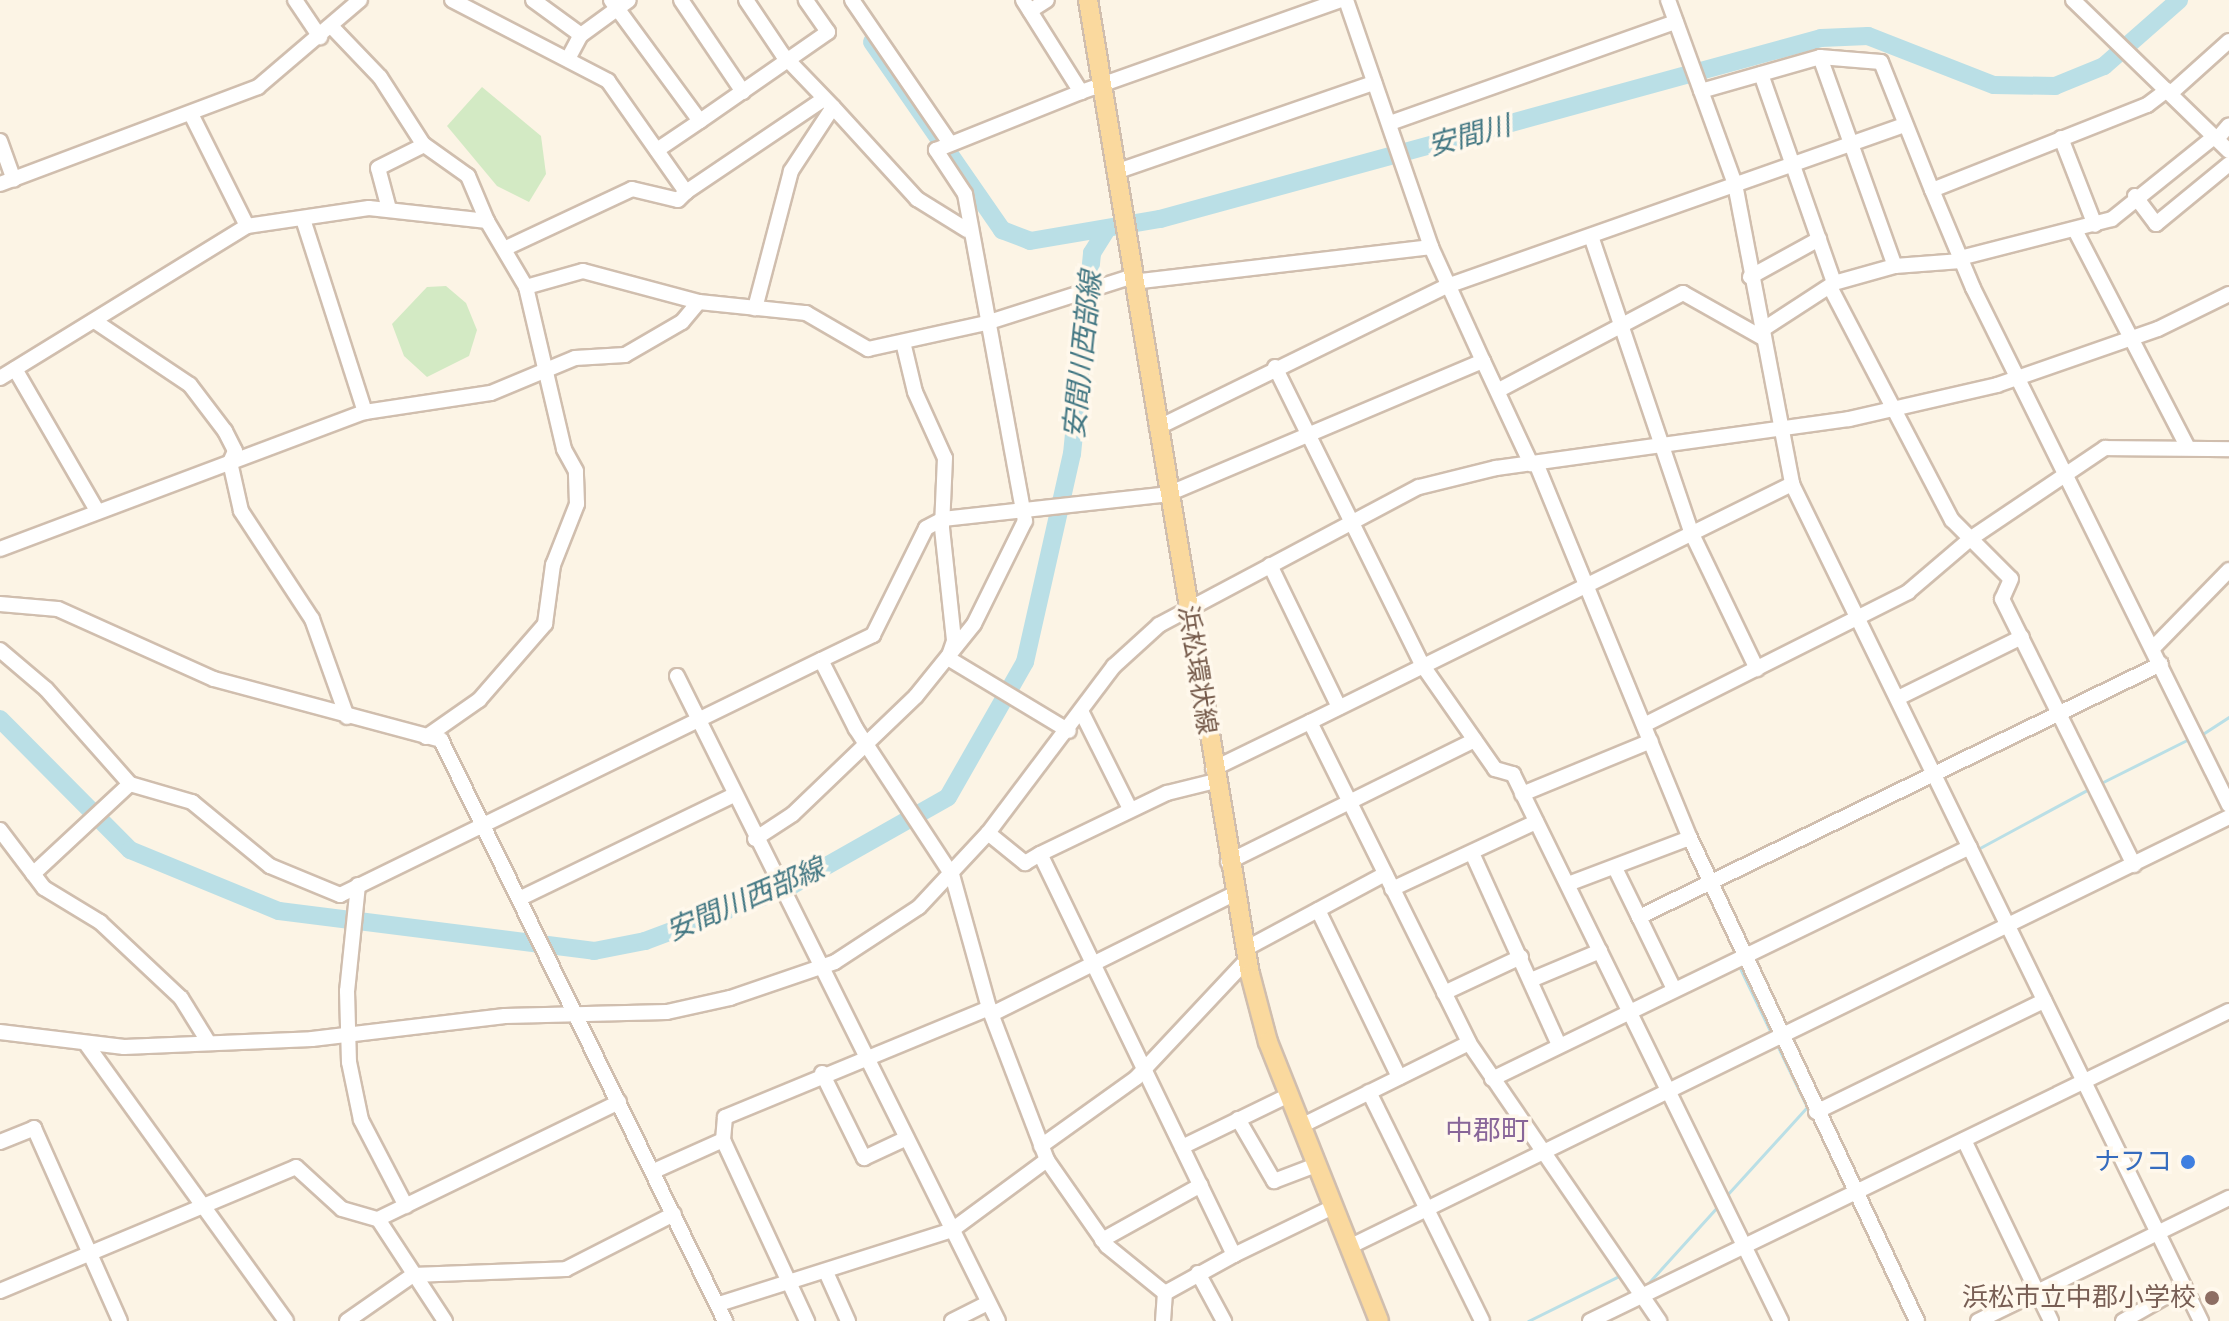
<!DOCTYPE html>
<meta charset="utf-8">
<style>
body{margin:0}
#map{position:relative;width:2229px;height:1321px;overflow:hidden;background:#fcf4e5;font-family:"Space Grotesk","Noto Sans JP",sans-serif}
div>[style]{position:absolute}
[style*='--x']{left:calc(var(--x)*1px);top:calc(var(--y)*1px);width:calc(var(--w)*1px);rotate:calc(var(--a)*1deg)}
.green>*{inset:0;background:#d3eac4}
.stream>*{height:3px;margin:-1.5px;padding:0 1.5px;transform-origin:1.5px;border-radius:1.5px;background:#badfe6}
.river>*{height:18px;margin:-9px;padding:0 9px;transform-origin:9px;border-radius:9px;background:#badfe6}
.roads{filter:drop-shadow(2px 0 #d0beae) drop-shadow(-2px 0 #d0beae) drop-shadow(0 2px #d0beae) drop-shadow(0 -2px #d0beae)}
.minor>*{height:14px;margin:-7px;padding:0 7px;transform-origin:7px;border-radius:7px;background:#fff}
.major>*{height:18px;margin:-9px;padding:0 9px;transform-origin:9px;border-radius:9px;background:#fad99e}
.dots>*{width:22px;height:22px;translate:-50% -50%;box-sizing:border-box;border:4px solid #fff8ec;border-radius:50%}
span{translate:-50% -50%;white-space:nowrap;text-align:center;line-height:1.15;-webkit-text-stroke:7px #fff8ec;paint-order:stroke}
.street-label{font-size:26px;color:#755a4a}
.shop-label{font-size:26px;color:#366cbe}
.right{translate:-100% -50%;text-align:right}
.education-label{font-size:26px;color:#785e54}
.water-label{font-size:28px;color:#417682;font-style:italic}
.neighbourhood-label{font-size:28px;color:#869}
</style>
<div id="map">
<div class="green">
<i style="clip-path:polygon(482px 87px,541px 136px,546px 174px,529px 202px,497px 186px,447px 126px)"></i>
<i style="clip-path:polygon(446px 286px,466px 303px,477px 330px,469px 356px,427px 377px,404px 356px,392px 324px,427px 287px)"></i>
</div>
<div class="stream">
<i style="--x:2201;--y:735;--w:33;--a:-33"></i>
<i style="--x:2099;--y:784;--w:101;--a:-26.6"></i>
<i style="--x:1976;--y:850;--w:128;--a:-28.4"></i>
<i style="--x:1739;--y:966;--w:76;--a:64.4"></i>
<i style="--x:1726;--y:1196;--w:120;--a:-47.7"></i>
<i style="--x:1807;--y:1107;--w:69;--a:-115.8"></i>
<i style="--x:1643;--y:1289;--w:112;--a:-47.9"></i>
<i style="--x:1528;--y:1321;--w:104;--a:-26.3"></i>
</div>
<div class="river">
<i style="--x:872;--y:42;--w:229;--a:55.3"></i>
<i style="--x:1002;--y:230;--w:30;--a:21"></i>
<i style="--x:1030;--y:241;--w:132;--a:-9.6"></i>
<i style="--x:1160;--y:219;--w:685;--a:-15.31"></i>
<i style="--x:1821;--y:38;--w:47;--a:-2.4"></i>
<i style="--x:1868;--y:36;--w:135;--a:21.3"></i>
<i style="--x:1994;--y:85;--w:61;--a:0.9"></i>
<i style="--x:2055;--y:86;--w:53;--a:-22.2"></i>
<i style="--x:2104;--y:66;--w:100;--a:-41.3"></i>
<i style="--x:0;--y:719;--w:185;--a:45.2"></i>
<i style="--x:130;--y:850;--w:161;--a:22.3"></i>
<i style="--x:279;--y:911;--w:318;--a:7.2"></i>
<i style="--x:594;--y:951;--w:52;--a:-11.1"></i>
<i style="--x:645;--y:941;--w:156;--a:-20.6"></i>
<i style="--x:791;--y:886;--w:180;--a:-29.5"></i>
<i style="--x:948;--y:797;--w:155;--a:-60.3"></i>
<i style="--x:1025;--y:662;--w:213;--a:-77.3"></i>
<i style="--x:1072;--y:454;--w:202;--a:-84.3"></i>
<i style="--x:1092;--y:253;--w:26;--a:-58"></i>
</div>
<div class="roads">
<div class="minor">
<i style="--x:295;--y:0;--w:45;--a:56"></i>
<i style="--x:452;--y:0;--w:176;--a:27.4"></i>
<i style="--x:608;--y:81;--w:136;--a:54.9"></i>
<i style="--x:686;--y:192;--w:166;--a:-34"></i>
<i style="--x:533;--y:0;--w:59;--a:36.1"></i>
<i style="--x:611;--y:0;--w:150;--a:53.7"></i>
<i style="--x:700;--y:121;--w:52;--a:146"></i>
<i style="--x:681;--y:0;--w:111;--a:56"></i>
<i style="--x:746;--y:0;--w:66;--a:56.1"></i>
<i style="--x:783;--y:55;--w:72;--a:46.1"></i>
<i style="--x:833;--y:107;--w:77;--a:123.3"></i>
<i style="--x:791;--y:171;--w:142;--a:104.7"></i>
<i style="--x:852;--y:0;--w:170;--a:55.6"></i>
<i style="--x:1023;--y:0;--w:109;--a:57.8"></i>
<i style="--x:1081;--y:92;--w:276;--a:-19.5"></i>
<i style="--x:1346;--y:0;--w:261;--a:71"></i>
<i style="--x:1431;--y:247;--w:125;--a:65.5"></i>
<i style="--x:1668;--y:0;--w:196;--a:70"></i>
<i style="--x:1735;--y:184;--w:305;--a:79.2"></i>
<i style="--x:1792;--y:484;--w:932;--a:63.96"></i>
<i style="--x:2073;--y:0;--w:217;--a:44.1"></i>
<i style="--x:1030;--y:11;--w:20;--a:-33"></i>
<i style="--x:332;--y:27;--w:69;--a:46.2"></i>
<i style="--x:380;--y:77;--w:80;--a:57.3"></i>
<i style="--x:423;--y:144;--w:55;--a:35.4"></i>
<i style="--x:468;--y:176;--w:49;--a:67.1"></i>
<i style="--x:1820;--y:57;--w:222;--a:70.3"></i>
<i style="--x:568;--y:59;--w:27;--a:-62"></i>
<i style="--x:581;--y:35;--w:59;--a:-36.1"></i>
<i style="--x:1761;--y:74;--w:221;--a:70.7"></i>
<i style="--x:2167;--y:90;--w:25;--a:143"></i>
<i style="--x:2147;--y:105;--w:231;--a:158.4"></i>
<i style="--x:1932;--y:190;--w:106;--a:67.3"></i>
<i style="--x:1973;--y:288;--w:577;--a:63.66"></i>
<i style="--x:1701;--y:91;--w:124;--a:-15.9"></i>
<i style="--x:1820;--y:57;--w:61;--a:4.7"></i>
<i style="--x:1881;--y:62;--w:138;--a:68.3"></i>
<i style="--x:2171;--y:93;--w:78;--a:-41.9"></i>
<i style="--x:833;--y:107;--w:125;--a:47.6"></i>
<i style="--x:917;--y:199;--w:59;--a:31.8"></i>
<i style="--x:191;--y:114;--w:125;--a:63.4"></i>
<i style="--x:700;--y:121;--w:156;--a:-34.8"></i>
<i style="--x:828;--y:32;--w:39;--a:-125"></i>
<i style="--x:1390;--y:123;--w:303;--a:-19.5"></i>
<i style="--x:2061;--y:138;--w:93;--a:68.7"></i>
<i style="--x:2217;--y:139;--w:18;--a:-49"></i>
<i style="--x:0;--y:141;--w:41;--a:70.3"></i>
<i style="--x:1118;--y:171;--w:271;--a:-19"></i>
<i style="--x:0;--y:184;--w:276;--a:-20.6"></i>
<i style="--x:258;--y:87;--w:134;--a:-40.5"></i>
<i style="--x:2135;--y:196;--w:35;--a:53"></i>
<i style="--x:2156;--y:224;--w:94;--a:-39.4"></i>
<i style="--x:389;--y:209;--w:42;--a:-105"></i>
<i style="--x:378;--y:168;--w:51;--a:-26.6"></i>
<i style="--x:303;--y:219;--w:203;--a:72.2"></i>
<i style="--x:2075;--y:230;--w:243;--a:62.6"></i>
<i style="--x:1591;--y:236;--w:315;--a:71.3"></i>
<i style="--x:1692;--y:534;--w:150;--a:64.3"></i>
<i style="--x:506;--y:248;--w:139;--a:-25.1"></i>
<i style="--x:632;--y:189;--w:47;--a:13.4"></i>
<i style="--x:678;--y:200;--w:11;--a:-45"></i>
<i style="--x:1960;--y:258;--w:157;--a:-14.4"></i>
<i style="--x:2112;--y:219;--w:131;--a:-38.8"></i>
<i style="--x:1750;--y:277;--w:79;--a:-28.8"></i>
<i style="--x:1133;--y:282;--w:300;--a:-6.7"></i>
<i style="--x:1830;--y:287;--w:263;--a:62.4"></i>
<i style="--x:1952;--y:520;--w:83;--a:45"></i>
<i style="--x:2011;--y:579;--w:22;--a:114"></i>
<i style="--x:2002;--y:599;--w:297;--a:63.6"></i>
<i style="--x:96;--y:322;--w:113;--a:33.8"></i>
<i style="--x:190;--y:385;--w:58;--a:52.7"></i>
<i style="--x:225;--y:431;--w:22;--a:63"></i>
<i style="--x:235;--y:451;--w:12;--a:114"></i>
<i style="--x:230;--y:462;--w:50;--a:77.3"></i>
<i style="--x:241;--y:511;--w:129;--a:56.7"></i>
<i style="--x:312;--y:619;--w:104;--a:70.3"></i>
<i style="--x:1762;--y:330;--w:86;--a:-33.1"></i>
<i style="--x:1834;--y:283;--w:63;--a:-15.6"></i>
<i style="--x:1895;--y:266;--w:66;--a:-4.3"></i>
<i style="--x:903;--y:342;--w:51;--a:76.5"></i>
<i style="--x:915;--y:392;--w:72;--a:65.6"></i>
<i style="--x:945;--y:458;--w:70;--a:92.5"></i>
<i style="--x:942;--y:528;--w:114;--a:83.9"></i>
<i style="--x:954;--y:641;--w:18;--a:109"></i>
<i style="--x:948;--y:658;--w:141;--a:31.1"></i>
<i style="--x:1275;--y:367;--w:334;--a:63.7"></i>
<i style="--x:1423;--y:666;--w:126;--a:55"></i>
<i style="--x:1495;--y:769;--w:19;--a:16"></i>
<i style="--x:1513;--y:774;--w:609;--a:63.9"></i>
<i style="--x:15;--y:369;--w:162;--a:59.9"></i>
<i style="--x:0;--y:378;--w:290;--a:-31.6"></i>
<i style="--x:247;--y:226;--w:123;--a:-8.4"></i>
<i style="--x:369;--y:208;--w:119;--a:6.3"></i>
<i style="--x:487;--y:221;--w:77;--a:59.4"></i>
<i style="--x:526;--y:287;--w:59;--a:-15.7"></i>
<i style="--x:583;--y:271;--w:120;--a:15"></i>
<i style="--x:699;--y:302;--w:108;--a:5.9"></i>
<i style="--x:806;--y:313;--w:72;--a:30.1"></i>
<i style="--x:868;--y:349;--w:121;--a:-12.4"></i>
<i style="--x:986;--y:323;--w:154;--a:-17.7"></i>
<i style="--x:1499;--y:390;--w:208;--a:-27.8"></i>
<i style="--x:1683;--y:293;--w:90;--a:29.4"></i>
<i style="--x:1157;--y:428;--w:323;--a:-26.1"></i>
<i style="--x:1447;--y:286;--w:485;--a:-19.4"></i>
<i style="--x:1536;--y:463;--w:405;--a:67.7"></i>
<i style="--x:1690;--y:838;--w:534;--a:64.83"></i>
<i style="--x:0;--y:549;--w:390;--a:-20.6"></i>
<i style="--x:365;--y:412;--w:127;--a:-8.6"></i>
<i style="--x:491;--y:393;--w:91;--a:-22.6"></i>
<i style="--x:575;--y:358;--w:50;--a:-3.4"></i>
<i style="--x:625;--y:355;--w:66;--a:-30.1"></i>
<i style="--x:682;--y:322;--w:26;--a:-50"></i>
<i style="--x:1270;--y:565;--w:158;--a:64.1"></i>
<i style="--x:0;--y:604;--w:58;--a:4.9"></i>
<i style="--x:58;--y:609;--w:171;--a:24.2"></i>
<i style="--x:214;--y:679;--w:235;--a:15"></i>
<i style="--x:441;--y:740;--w:647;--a:63.95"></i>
<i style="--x:2153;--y:648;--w:109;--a:-45.7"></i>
<i style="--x:0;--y:650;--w:60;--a:40.3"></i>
<i style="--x:46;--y:689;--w:127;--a:48.5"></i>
<i style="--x:130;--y:784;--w:65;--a:16.2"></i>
<i style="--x:192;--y:802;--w:101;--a:39.4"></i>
<i style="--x:270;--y:866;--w:76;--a:22.5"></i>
<i style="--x:340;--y:895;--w:535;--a:-26.04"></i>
<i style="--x:677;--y:676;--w:720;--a:63.54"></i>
<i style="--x:1898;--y:698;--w:138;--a:-26.2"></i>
<i style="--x:1081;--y:711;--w:110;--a:63.4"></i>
<i style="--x:1310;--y:722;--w:538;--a:-26.28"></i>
<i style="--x:1644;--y:725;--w:296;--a:-26.7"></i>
<i style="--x:1908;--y:592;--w:82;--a:-40.5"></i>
<i style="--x:1970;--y:539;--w:163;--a:-34"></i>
<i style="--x:2105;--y:448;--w:124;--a:0.5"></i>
<i style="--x:426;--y:737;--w:65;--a:-34.9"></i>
<i style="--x:479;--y:700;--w:101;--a:-49"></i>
<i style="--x:545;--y:624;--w:60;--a:-82.3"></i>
<i style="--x:553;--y:565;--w:66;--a:-68.5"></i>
<i style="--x:577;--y:504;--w:33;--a:-92"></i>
<i style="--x:576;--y:471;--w:25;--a:-119"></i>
<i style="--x:564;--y:449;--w:166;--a:-103.2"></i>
<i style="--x:1213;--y:769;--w:108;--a:-25.9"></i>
<i style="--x:1310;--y:722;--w:358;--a:63.6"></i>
<i style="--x:1469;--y:1043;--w:337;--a:55.6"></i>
<i style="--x:1522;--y:794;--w:139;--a:-22.3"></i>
<i style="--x:0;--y:830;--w:73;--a:52.8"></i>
<i style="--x:44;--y:888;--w:66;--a:31.3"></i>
<i style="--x:100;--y:922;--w:111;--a:43.2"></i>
<i style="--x:181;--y:998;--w:49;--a:58.2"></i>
<i style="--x:988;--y:833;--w:48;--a:39"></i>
<i style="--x:1025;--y:863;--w:17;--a:-31"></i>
<i style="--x:755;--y:839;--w:45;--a:-33.3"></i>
<i style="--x:793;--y:814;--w:170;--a:-43.8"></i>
<i style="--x:916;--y:696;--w:92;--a:-51.1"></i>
<i style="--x:974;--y:624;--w:115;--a:-63.7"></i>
<i style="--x:1025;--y:521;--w:332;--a:-100.4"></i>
<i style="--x:965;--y:194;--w:53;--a:-123.4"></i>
<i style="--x:936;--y:150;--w:156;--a:-21.8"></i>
<i style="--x:1472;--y:853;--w:211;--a:65.6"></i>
<i style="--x:1228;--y:862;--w:275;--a:-26.3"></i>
<i style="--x:1615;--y:868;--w:55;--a:63.9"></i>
<i style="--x:1639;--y:917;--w:580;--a:-25.86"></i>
<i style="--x:33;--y:874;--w:132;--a:-42.9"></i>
<i style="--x:1568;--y:884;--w:130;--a:-20.7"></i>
<i style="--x:358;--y:885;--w:107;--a:95.9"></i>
<i style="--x:347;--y:991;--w:71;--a:88.4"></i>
<i style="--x:349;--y:1062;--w:59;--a:78.3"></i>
<i style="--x:361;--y:1120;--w:97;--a:62.4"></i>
<i style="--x:1392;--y:889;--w:159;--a:-25"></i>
<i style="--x:521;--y:898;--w:237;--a:-25.8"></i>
<i style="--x:1318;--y:910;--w:186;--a:64.1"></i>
<i style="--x:1639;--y:917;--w:80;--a:64.1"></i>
<i style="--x:1245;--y:949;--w:159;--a:-28.2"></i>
<i style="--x:1531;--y:980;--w:75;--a:-22.8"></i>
<i style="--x:1444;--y:993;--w:85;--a:-25.1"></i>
<i style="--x:992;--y:1014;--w:268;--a:-26.4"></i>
<i style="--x:0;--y:1032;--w:125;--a:6.9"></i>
<i style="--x:124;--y:1047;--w:188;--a:-2.4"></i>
<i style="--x:312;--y:1039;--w:194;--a:-6.8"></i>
<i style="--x:505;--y:1016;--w:162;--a:-1.4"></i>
<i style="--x:667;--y:1012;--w:65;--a:-12.5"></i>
<i style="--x:730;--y:998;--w:111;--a:-18.9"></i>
<i style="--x:835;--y:962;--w:100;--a:-33.2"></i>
<i style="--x:919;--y:907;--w:101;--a:-47"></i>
<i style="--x:988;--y:833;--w:209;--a:-53"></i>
<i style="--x:1114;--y:666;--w:61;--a:-42.3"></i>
<i style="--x:1159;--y:625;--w:294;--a:-28"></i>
<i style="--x:1419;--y:487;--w:79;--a:-13.9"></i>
<i style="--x:1496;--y:468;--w:356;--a:-7.9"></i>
<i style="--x:1849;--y:419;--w:152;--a:-12.9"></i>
<i style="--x:1997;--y:385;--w:170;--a:-19.2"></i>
<i style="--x:2158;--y:329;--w:79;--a:-26.2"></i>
<i style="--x:87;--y:1045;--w:340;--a:54.2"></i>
<i style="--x:822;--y:1073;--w:95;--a:63.7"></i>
<i style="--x:864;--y:1158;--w:47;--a:-24.9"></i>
<i style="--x:1492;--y:1079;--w:531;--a:-25.89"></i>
<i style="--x:1369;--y:1092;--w:255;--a:63.7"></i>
<i style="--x:1816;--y:1112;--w:254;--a:-26"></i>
<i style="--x:1238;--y:1119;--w:72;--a:59.9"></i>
<i style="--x:1274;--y:1181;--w:45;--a:-20.9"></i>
<i style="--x:1301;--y:1126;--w:187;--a:-26.3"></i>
<i style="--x:723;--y:1140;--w:200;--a:65.1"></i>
<i style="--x:1964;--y:1140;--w:169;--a:64.3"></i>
<i style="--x:2037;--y:1292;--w:214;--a:-26.1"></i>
<i style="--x:0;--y:1142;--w:37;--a:-22"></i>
<i style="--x:34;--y:1128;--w:211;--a:66"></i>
<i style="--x:1041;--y:1146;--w:117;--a:-35.6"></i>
<i style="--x:1136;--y:1078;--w:162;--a:-46.8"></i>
<i style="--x:1182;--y:1147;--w:119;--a:-25.9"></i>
<i style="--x:654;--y:1171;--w:76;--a:-24.2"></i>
<i style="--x:723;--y:1140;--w:23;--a:-85"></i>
<i style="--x:725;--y:1117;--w:286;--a:-22.4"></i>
<i style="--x:378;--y:1219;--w:268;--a:-25.9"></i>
<i style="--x:1102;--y:1240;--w:113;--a:-29.1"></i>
<i style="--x:1349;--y:1247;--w:979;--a:-26.04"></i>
<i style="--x:1234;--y:1255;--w:110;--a:-25.9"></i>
<i style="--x:826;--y:1272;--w:54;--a:65.8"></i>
<i style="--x:1198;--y:1273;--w:55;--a:61.6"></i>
<i style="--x:0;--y:1291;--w:321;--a:-22.7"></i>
<i style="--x:296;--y:1167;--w:62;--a:42.4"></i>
<i style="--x:342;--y:1209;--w:37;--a:16"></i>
<i style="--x:378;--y:1219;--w:122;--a:56.7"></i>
<i style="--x:1165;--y:1293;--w:79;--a:-28.8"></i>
<i style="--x:1234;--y:1255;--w:445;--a:-115.8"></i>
<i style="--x:1040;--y:854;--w:141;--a:-25.7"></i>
<i style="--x:1167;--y:793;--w:50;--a:-13.8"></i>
<i style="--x:719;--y:1304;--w:244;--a:-17.6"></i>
<i style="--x:952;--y:1230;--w:118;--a:-36.4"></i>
<i style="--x:347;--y:1321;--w:80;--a:-34.9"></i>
<i style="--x:413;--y:1275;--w:153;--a:-2.2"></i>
<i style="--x:566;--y:1269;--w:121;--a:-27"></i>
<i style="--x:952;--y:1321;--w:40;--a:-26.6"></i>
<i style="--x:1163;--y:1321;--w:28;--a:-86"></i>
<i style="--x:1165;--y:1293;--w:75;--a:-141"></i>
<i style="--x:1107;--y:1246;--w:105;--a:-124.9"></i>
<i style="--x:1047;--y:1160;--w:163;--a:-110.9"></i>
<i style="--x:989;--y:1008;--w:138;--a:-105.5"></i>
<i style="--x:952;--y:875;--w:175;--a:-123.3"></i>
<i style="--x:856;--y:729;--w:77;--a:-116.9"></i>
<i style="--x:821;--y:660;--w:58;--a:-25.7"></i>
<i style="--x:873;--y:635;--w:119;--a:-63.6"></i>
<i style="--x:926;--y:528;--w:19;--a:-28"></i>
<i style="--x:943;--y:519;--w:226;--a:-6.3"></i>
<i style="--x:1168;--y:494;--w:342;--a:-22.9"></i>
<i style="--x:1483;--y:361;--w:114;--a:65"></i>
<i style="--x:1590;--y:1321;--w:710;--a:-25.88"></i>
<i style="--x:1978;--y:1321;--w:66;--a:-26.2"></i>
<i style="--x:2037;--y:1292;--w:32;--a:64"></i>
<i style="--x:2123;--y:1321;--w:70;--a:-29.8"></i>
</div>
<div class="major">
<i style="--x:1088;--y:0;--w:987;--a:80.56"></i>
<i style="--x:1250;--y:974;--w:70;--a:75.2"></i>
<i style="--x:1268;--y:1042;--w:300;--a:68.3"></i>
</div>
</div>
<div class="dots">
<i style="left:2188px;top:1162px;background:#3f7fe0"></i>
<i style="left:2212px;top:1298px;background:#8d6e63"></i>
</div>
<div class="street-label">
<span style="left:1197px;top:670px;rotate:81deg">浜松環状線</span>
</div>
<div class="shop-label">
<span class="right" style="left:2172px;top:1162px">ナフコ</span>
</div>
<div class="education-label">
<span class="right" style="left:2196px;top:1298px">浜松市立中郡小学校</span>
</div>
<div class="water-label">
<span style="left:1469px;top:135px;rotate:-15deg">安間川</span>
<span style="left:1082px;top:355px;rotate:-84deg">安間川西部線</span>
<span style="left:745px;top:899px;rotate:-23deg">安間川西部線</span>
</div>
<div class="neighbourhood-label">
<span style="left:1487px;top:1130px">中郡町</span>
</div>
</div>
